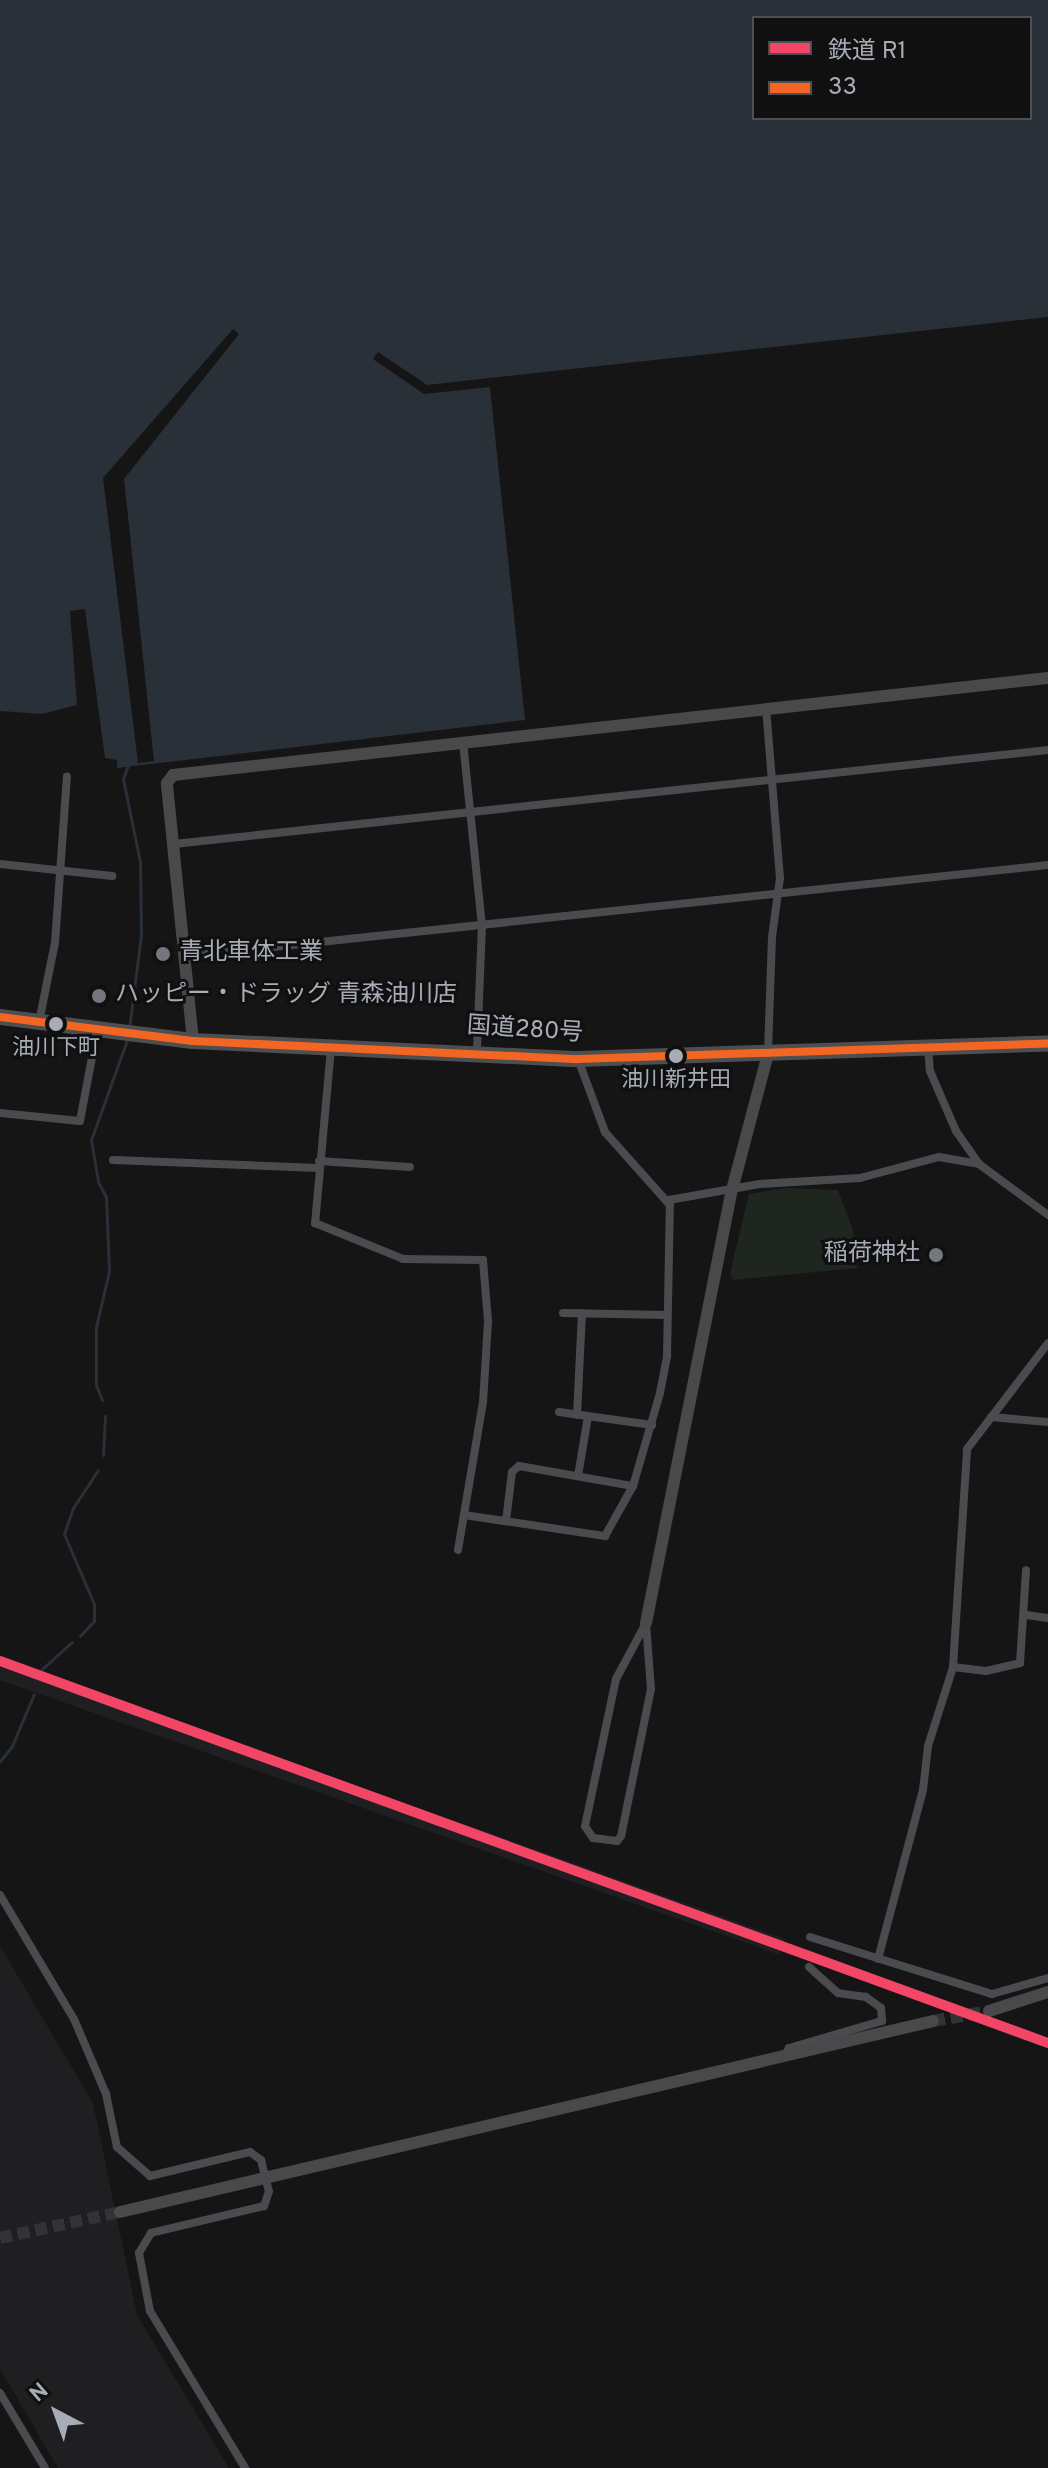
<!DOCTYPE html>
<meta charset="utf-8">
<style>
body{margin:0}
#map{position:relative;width:1048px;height:2468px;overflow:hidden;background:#151516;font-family:Overpass,"Noto Sans JP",sans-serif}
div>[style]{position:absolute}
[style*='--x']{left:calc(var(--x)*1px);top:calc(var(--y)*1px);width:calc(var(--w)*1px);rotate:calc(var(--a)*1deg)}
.built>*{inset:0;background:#1f1f21}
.green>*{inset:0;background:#1f2620}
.water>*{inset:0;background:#293037}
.pier>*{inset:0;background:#151516}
.stream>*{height:3px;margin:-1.5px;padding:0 1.5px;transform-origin:1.5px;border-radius:1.5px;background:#293037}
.secondary-tunnel>*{height:12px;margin-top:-6px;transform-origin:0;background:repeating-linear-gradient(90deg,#323336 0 12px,transparent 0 18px)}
.street>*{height:8px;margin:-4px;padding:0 4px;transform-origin:4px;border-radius:4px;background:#4a4b4e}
.secondary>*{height:12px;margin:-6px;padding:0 6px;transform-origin:6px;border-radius:6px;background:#49494c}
.highway>*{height:16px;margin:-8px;padding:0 8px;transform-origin:8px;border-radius:8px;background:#4c4e50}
.bus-1>*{height:8px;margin:-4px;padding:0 4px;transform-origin:4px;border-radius:4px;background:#f26522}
.rail-1>*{height:10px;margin:-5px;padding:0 5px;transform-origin:5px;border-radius:5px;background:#f34667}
.dots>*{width:22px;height:22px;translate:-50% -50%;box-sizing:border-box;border:4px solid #101011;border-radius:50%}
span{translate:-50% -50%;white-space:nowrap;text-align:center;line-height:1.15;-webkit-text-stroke:6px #101011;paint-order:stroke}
.bus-label{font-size:22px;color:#a7acb6}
.poi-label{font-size:24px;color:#a7acb6}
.left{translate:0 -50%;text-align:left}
.right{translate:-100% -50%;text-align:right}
.street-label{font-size:24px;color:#a7acb6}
.legend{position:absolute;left:752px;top:16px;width:280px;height:104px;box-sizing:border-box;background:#101011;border:2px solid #4c4e53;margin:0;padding:10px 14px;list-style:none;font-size:24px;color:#a7acb6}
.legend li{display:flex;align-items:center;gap:16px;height:40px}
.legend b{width:40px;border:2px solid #4c4e53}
.north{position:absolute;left:16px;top:2372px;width:80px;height:80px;-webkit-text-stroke:6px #101011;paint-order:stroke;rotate:319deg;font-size:22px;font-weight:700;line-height:32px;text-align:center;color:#a7acb6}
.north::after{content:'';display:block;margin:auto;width:28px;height:36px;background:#a7acb6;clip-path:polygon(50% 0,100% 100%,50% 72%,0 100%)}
</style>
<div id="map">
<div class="built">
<i style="clip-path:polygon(0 1658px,785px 1939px,780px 1955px,0 1680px)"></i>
<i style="clip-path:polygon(0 1946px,93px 2103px,137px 2315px,229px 2468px,58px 2468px,0 2369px)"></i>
</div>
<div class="green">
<i style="clip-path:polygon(785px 1188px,838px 1190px,853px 1231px,858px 1268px,733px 1280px,730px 1273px,749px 1194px)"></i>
</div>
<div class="water">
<i style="clip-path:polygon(evenodd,0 0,1048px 0,1048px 317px,489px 378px,525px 720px,117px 768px,117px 760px,105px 758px,85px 609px,70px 611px,77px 705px,42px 714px,0 711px,0 0,754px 18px,1030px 18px,1030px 118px,754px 118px,754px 18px)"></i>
</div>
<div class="pier">
<i style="clip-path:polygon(233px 329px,239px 334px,124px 479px,154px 761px,138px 763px,103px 478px)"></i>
<i style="clip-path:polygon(378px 352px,427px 385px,489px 378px,490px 387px,424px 394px,373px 359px)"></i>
</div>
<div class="stream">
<i style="--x:128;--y:765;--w:15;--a:110"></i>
<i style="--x:123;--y:779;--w:85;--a:78.4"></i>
<i style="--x:140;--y:862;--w:73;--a:89.2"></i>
<i style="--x:141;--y:935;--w:95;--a:97.3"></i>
<i style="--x:102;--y:1400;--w:16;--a:-112"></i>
<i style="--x:96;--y:1385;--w:58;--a:-90"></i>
<i style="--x:96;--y:1327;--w:57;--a:-76.9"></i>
<i style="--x:109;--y:1271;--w:74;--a:-92.3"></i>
<i style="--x:106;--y:1197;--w:18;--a:-117"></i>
<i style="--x:98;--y:1181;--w:42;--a:-99.7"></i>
<i style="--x:91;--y:1140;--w:106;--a:-70.2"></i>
<i style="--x:103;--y:1455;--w:39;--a:-87"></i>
<i style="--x:80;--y:1636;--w:21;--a:-47"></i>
<i style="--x:94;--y:1621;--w:17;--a:-90"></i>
<i style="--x:94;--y:1604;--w:76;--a:-113.2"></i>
<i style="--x:64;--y:1534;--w:28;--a:-71"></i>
<i style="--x:73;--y:1508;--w:45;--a:-56.7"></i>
<i style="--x:42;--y:1669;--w:40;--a:-42"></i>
<i style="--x:0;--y:1761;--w:19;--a:-51"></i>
<i style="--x:12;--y:1746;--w:56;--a:-67.1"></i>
</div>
<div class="secondary-tunnel">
<i style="--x:933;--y:2021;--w:57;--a:-10.1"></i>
<i style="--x:0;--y:2238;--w:123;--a:-12.2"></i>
</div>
<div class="street">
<i style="--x:766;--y:708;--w:171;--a:85.3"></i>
<i style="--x:780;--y:878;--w:60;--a:97.7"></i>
<i style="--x:772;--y:937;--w:116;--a:92"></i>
<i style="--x:463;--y:742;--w:184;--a:84.1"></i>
<i style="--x:482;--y:925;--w:127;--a:92.3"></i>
<i style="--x:174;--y:844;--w:879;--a:-6.14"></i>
<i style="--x:0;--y:864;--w:113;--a:6.1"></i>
<i style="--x:187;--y:956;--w:866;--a:-6.03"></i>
<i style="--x:39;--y:1022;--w:81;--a:-78.6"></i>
<i style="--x:55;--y:943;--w:167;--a:-85.9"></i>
<i style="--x:928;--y:1045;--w:26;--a:86"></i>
<i style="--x:930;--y:1071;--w:65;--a:66.6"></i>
<i style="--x:956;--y:1131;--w:40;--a:55.1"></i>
<i style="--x:331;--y:1048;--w:176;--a:95.2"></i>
<i style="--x:315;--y:1223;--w:95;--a:22.2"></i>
<i style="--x:403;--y:1259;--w:80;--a:0.7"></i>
<i style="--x:483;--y:1260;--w:61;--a:85.3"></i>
<i style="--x:488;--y:1321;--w:81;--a:93.5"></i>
<i style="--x:483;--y:1402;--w:150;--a:99.6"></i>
<i style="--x:0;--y:1113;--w:80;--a:5.7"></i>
<i style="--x:80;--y:1121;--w:92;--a:-79.3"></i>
<i style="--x:113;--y:1160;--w:206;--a:2.2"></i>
<i style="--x:319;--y:1161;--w:91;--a:3.8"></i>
<i style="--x:669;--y:1200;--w:92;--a:-10"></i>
<i style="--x:760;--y:1184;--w:100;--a:-3.4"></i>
<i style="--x:860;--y:1178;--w:82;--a:-14.9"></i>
<i style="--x:939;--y:1157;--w:41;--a:9.9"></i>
<i style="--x:979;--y:1164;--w:86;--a:36.5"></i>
<i style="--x:563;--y:1313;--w:104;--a:1.1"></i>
<i style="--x:559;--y:1412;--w:94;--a:8"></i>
<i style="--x:577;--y:1415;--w:102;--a:-87.2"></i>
<i style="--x:991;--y:1417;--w:57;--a:5"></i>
<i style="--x:578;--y:1476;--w:61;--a:-80.5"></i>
<i style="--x:464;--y:1515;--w:143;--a:8.5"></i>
<i style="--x:605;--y:1536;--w:57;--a:-60.8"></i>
<i style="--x:633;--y:1486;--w:97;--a:-73.8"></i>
<i style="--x:660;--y:1393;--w:38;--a:-79"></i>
<i style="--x:667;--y:1356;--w:151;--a:-88.9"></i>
<i style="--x:670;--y:1205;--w:98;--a:-131.7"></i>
<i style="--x:605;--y:1132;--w:78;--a:-110.3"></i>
<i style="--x:506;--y:1521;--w:49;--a:-83"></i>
<i style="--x:512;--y:1472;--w:9;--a:-41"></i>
<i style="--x:519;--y:1466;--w:116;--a:10"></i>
<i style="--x:1026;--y:1615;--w:22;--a:8"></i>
<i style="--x:646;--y:1623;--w:66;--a:85.7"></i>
<i style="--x:651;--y:1689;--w:150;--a:101.5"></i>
<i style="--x:621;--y:1836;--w:6;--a:129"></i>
<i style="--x:617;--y:1841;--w:24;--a:-173"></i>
<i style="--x:593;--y:1838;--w:14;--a:-124"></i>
<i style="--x:585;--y:1826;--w:150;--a:-78.1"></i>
<i style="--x:616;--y:1679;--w:64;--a:-61.8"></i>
<i style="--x:953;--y:1667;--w:33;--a:7"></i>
<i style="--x:986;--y:1671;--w:35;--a:-13"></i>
<i style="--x:1020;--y:1663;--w:93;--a:-86.3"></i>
<i style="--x:0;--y:1895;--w:144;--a:59.2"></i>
<i style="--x:74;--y:2019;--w:82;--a:66.9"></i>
<i style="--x:106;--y:2094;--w:54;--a:78.3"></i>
<i style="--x:117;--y:2147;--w:44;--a:41.3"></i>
<i style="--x:150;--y:2176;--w:103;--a:-13.5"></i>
<i style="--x:250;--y:2152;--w:14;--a:36"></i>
<i style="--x:261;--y:2160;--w:32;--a:76"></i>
<i style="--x:269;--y:2191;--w:16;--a:108"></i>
<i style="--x:264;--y:2206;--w:116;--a:166.6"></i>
<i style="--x:151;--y:2233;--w:23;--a:121"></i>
<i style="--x:139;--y:2253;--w:59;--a:79.3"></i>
<i style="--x:150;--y:2311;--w:184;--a:58.8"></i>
<i style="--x:810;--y:1937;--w:191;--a:17.4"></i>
<i style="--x:992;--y:1994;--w:58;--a:-15.9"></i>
<i style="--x:878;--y:1959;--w:175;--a:-75.1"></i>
<i style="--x:923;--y:1790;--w:44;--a:-83.5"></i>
<i style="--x:928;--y:1746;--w:83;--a:-72.4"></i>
<i style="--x:953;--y:1667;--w:218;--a:-86.3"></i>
<i style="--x:967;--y:1449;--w:133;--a:-52.6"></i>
<i style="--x:784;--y:2057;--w:10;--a:-61"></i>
<i style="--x:789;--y:2048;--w:97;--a:-16.2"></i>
<i style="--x:882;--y:2021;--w:13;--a:-94"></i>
<i style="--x:881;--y:2008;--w:19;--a:-144"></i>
<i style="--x:866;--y:1997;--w:28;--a:-172"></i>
<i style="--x:838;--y:1993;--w:39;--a:-138"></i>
<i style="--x:0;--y:2393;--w:87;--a:59"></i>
</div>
<div class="secondary">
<i style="--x:193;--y:1041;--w:259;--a:-95.8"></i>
<i style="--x:167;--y:783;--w:10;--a:-53"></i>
<i style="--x:173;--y:775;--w:880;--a:-6.33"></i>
<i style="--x:646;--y:1623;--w:441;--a:-78.8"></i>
<i style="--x:732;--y:1190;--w:141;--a:-75.2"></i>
<i style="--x:989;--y:2011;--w:62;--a:-17.9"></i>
<i style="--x:120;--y:2212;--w:835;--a:-13.22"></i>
</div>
<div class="highway">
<i style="--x:0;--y:1017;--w:194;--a:7.1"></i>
<i style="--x:193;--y:1041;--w:385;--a:2.7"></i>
<i style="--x:578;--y:1059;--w:470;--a:-1.9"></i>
</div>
<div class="bus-1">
<i style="--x:0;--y:1017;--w:194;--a:7.1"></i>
<i style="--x:193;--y:1041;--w:385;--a:2.7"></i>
<i style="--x:578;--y:1059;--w:470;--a:-1.9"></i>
</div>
<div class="rail-1">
<i style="--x:0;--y:1661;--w:1115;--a:20.03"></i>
</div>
<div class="dots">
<i style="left:163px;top:954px;background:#74777e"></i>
<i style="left:99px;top:996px;background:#74777e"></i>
<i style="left:56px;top:1024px;background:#a7acb6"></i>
<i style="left:676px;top:1056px;background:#a7acb6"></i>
<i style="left:936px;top:1255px;background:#74777e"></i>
</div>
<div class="bus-label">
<span style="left:56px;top:1049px">油川下町</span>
<span style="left:676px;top:1081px">油川新井田</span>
</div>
<div class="poi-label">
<span class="left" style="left:179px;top:954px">青北車体工業</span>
<span class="left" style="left:115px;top:996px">ハッピー・ドラッグ 青森油川店</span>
<span class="right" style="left:920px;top:1255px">稲荷神社</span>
</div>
<div class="street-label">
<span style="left:525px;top:1031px;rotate:4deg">国道280号</span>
</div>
<ul class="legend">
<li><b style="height:10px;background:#f34667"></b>鉄道 R1</li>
<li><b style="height:10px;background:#f26522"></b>33</li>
</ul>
<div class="north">N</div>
</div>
